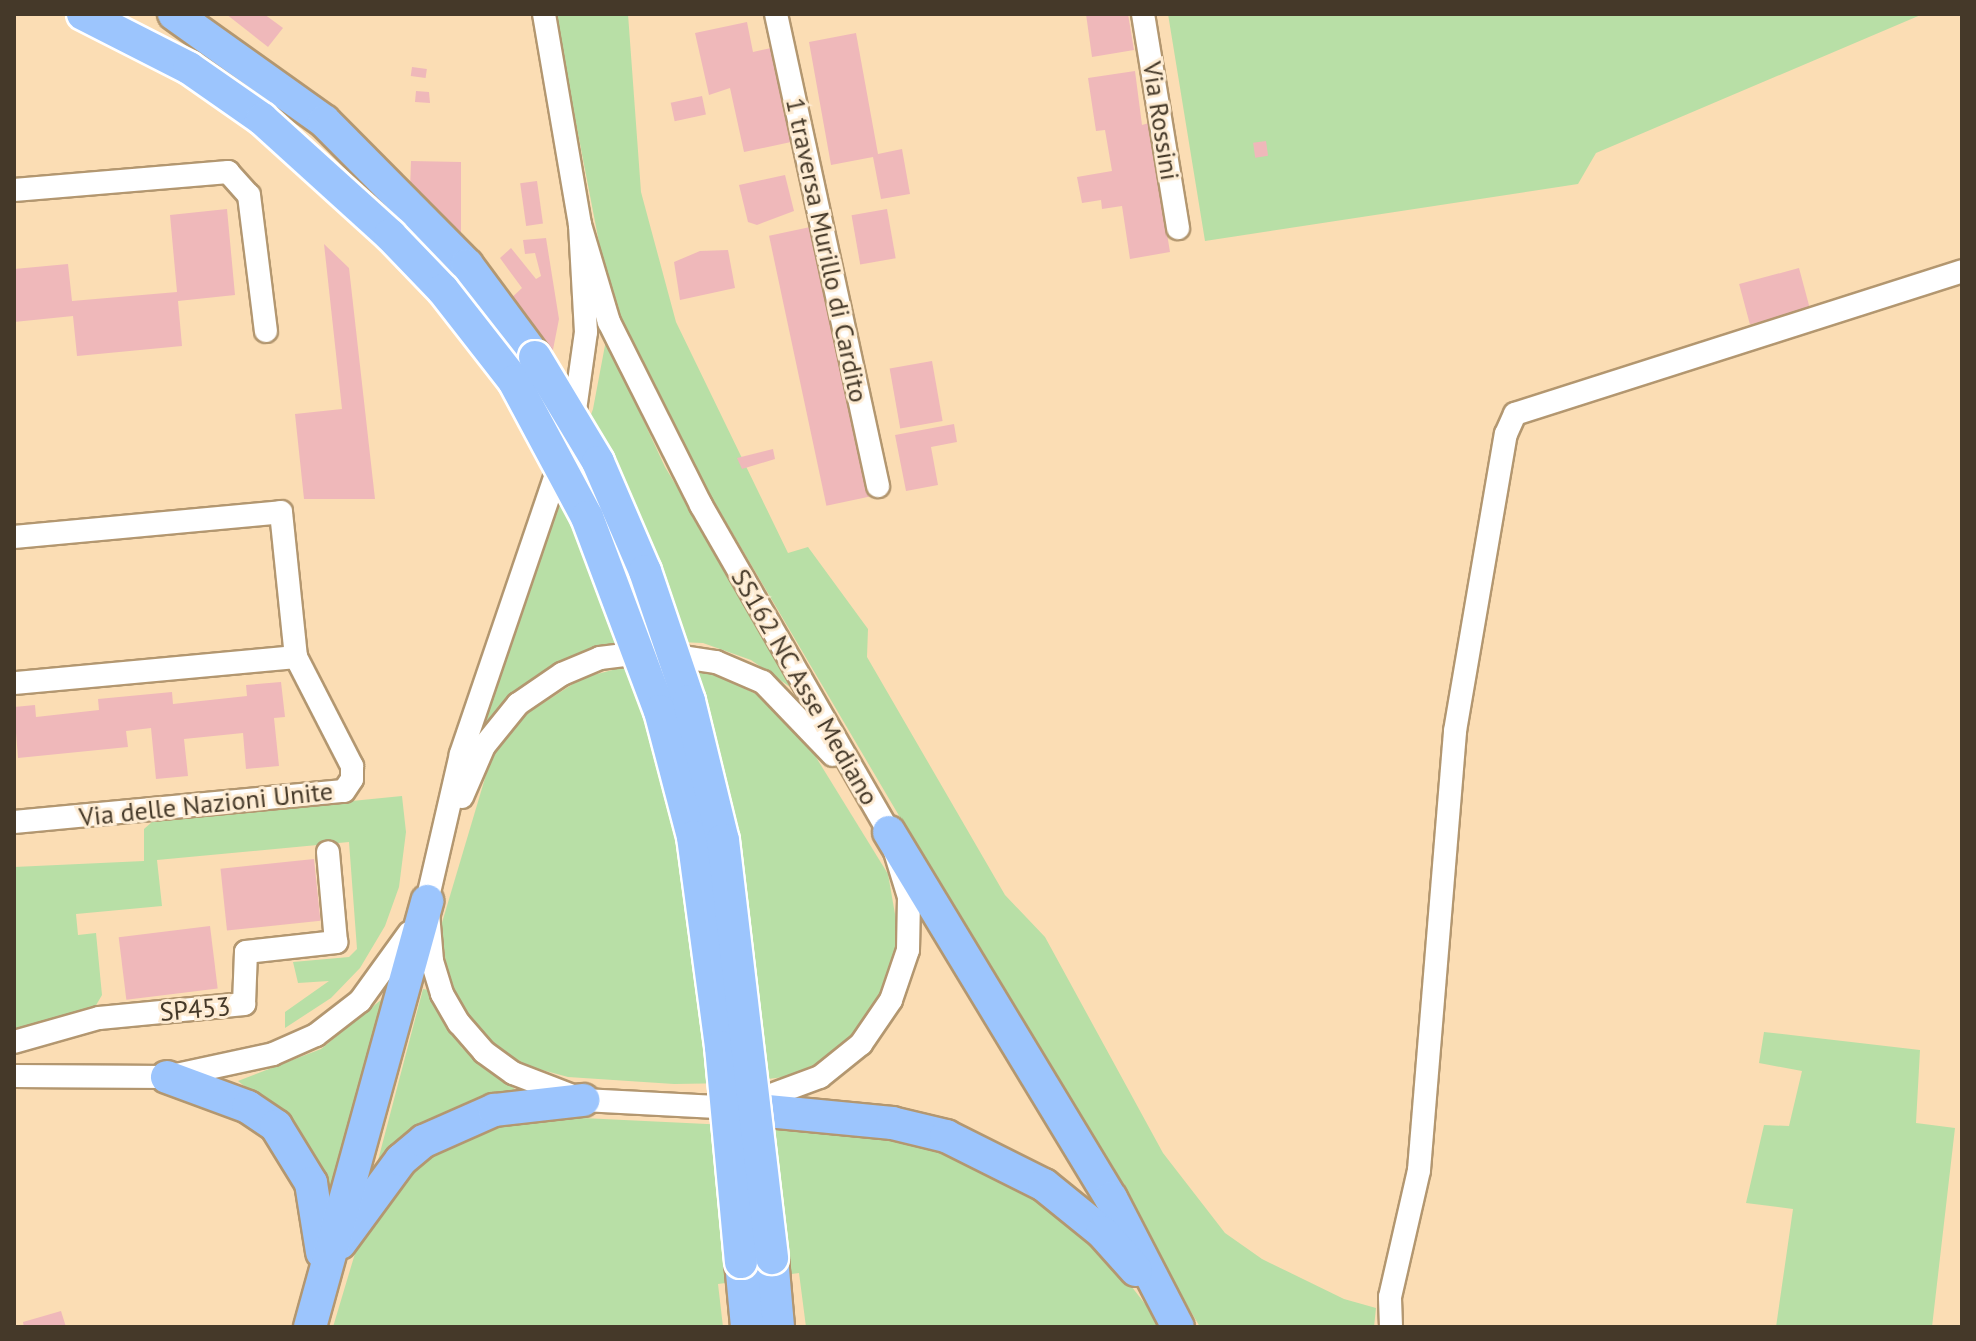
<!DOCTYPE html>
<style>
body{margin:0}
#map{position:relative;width:1976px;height:1341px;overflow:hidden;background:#fbddb4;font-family:"PT Sans",sans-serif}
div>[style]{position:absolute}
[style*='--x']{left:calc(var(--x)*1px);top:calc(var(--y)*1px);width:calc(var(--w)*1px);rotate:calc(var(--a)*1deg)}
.green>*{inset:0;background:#b8dfa6}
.building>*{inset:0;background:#efb8ba;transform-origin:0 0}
.roads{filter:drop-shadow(2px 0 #b39770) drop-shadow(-2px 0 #b39770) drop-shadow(0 2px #b39770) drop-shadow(0 -2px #b39770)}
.minor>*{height:22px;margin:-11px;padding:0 11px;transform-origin:11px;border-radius:11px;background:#fff}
.highway>*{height:32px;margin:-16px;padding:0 16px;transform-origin:16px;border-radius:16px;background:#9cc5fd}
.bridges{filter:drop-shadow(2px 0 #fff) drop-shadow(-2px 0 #fff) drop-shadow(0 2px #fff) drop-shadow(0 -2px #fff)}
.highway-bridge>*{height:32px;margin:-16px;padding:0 16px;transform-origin:16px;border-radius:16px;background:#9cc5fd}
span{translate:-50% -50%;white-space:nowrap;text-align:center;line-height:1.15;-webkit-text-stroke:6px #feecd3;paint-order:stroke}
.street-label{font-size:26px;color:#453929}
.frame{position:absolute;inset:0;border:16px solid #453929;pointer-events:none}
</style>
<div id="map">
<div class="green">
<i style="clip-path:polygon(555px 14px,628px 14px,641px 192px,676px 322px,788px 553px,808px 547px,868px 629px,867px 657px,1005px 895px,1045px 937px,1163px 1153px,1225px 1233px,1262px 1259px,1344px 1299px,1376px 1308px,1374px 1327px,1200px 1327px,689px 459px,621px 322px,602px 258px)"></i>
<i style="clip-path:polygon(1168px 14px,1923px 14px,1596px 153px,1578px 184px,1205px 241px)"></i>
<i style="clip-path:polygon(606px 340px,665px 467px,797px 686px,793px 689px,751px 660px,703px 643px,629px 640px,563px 662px,488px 727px,480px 726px,593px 409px)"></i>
<i style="clip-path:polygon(620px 668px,711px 672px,760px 696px,798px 728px,888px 874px,899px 937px,891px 980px,858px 1035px,824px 1061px,784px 1077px,735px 1083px,674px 1084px,568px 1077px,531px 1067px,497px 1049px,464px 1014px,448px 980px,441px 926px,491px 758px,525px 715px,582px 678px)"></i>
<i style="clip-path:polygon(402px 796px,406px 832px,399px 887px,385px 926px,360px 968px,331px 998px,285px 1028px,285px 1012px,329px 981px,298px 983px,293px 962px,349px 957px,357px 949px,349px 842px,157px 860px,162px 906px,76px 914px,78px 935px,96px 933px,102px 995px,95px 1007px,14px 1031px,14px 867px,144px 861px,144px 829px,153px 821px)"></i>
<i style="clip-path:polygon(423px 989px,428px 990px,462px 1048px,520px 1093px,376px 1168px)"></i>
<i style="clip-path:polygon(382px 999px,384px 1001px,330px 1188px,296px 1128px,238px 1081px,321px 1049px)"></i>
<i style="clip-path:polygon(1764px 1032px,1920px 1050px,1916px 1123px,1955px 1128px,1932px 1327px,1776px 1327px,1793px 1209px,1746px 1203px,1764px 1125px,1789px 1126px,1802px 1071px,1759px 1063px)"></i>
<i style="clip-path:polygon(541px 1116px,872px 1132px,948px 1150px,1011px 1178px,1100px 1246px,1163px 1327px,806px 1327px,799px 1273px,718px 1284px,723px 1327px,333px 1327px,362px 1230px,403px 1171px,466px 1130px)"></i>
</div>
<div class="building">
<i style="clip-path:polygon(226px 14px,264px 14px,283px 28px,268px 47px)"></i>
<i style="clip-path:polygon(1086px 14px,1128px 14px,1134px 50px,1092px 57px)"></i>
<i style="clip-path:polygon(747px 22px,753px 52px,771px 48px,791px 142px,744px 152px,730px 88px,709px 95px,695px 33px)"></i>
<i style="clip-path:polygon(856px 33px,878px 154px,902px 149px,910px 194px,881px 199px,873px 157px,831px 165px,809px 42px)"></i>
<i style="left:412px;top:67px;width:15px;height:9px;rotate:8deg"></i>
<i style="clip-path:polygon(1135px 71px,1142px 125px,1149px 123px,1170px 252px,1130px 259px,1122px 206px,1102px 209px,1101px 200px,1082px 203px,1077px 177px,1112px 171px,1105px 130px,1096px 131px,1088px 78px)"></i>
<i style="clip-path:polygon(416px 91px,429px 92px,430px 103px,415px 102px)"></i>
<i style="left:702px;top:96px;width:19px;height:32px;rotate:78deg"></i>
<i style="left:1266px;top:141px;width:15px;height:13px;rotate:82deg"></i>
<i style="clip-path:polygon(411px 161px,461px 162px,461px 244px,410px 191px)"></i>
<i style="clip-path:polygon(785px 175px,794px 211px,757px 225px,748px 222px,739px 185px)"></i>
<i style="left:537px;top:181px;width:43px;height:17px;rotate:82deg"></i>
<i style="clip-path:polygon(227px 209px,235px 295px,178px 301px,182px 346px,77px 356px,73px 316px,14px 322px,14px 269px,68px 264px,72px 301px,177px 292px,170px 215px)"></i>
<i style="left:887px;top:209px;width:50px;height:36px;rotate:80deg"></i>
<i style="left:815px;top:226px;width:276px;height:47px;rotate:78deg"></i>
<i style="clip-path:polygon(546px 238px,559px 319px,551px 360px,508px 301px,522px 288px,500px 258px,511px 248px,536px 279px,541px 276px,535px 253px,525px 254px,523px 240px)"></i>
<i style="clip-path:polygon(324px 244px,349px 268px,375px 499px,304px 499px,295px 414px,342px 409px)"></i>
<i style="clip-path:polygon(728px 250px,735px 288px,680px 300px,674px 262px,700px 251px)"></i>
<i style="left:1799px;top:268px;width:42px;height:62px;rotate:75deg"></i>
<i style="left:932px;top:361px;width:61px;height:43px;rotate:80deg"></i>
<i style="clip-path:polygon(954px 424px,957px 442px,931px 447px,938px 485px,906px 491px,895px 435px)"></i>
<i style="clip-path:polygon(773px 449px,775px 459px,742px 469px,737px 458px)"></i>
<i style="clip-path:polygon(281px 682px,285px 717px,274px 718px,279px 766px,246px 769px,243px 733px,184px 739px,188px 776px,156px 779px,151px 728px,126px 731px,128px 747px,18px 758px,14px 707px,35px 705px,36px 717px,99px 710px,98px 699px,172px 692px,173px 704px,247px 696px,246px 685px)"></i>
<i style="left:314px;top:859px;width:62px;height:94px;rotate:84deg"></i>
<i style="left:210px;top:926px;width:63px;height:92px;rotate:83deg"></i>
<i style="clip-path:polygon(61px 1311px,66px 1327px,24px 1327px,23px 1322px)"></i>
</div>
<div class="roads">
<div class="minor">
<i style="--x:544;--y:14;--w:214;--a:80.3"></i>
<i style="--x:580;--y:225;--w:107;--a:86.8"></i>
<i style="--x:586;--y:332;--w:94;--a:98"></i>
<i style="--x:776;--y:14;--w:483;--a:77.8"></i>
<i style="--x:1143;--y:14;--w:217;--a:80.7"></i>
<i style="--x:14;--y:190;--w:215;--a:-4.8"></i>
<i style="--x:228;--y:172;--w:31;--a:48"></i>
<i style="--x:249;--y:195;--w:137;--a:82.9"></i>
<i style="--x:562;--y:457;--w:314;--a:108.8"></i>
<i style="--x:461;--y:754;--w:151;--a:103"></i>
<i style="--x:427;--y:901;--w:60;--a:85.2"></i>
<i style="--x:432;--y:961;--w:34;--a:73"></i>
<i style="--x:442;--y:994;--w:34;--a:60"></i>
<i style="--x:459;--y:1023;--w:38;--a:49"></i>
<i style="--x:484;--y:1052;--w:36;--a:36"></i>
<i style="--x:513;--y:1073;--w:75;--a:21.1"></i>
<i style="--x:583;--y:1100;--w:153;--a:3"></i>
<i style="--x:736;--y:1108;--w:90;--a:-20.3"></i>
<i style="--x:820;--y:1077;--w:53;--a:-38.8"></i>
<i style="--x:861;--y:1044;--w:53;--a:-55.7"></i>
<i style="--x:891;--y:1000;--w:53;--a:-71.2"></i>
<i style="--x:908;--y:950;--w:53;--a:-88.9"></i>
<i style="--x:909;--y:897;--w:68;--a:-107.1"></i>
<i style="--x:889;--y:832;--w:377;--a:-119.9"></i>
<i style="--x:701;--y:505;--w:205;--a:-116.7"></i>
<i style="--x:609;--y:322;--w:101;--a:-106.6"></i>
<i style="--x:14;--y:537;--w:268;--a:-5.3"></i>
<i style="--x:281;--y:512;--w:146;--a:84.1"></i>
<i style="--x:296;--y:657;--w:283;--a:174.7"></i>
<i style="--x:462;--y:797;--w:56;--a:-66.7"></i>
<i style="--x:484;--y:746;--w:54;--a:-51"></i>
<i style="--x:518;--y:704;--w:53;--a:-34.3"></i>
<i style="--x:562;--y:674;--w:41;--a:-22.8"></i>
<i style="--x:600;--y:658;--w:49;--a:-7"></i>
<i style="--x:649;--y:652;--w:68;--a:8.5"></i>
<i style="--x:716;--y:662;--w:51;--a:23.1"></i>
<i style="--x:763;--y:682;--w:101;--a:46.2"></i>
<i style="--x:14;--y:822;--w:331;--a:-5.4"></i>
<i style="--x:344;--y:791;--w:14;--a:-56"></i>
<i style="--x:352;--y:779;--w:13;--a:-90"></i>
<i style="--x:352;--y:766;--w:123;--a:-117.2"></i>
<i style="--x:14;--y:1042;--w:88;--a:-15.8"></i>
<i style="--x:99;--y:1018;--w:146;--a:-5.5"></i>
<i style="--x:244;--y:1004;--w:52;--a:-87.8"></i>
<i style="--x:246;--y:952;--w:91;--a:-6.3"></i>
<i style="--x:336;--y:942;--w:90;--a:-95.1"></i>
<i style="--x:14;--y:1076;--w:153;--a:0.4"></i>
<i style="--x:167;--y:1077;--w:108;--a:-12.2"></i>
<i style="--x:273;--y:1054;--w:47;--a:-23.8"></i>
<i style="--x:316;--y:1035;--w:56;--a:-37.7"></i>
<i style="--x:360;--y:1001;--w:84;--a:-54.2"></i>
<i style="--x:1391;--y:1327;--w:30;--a:-92"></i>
<i style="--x:1390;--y:1297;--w:130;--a:-77.1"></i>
<i style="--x:1419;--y:1170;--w:440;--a:-85.3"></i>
<i style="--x:1455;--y:731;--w:301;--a:-80.3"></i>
<i style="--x:1506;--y:434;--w:22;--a:-66"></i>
<i style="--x:1515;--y:414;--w:469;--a:-17.7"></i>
</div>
<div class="highway">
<i style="--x:174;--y:14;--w:184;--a:35.5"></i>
<i style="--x:324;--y:121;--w:203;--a:45.2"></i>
<i style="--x:467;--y:265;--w:114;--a:53.5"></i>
<i style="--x:889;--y:832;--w:428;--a:58.8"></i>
<i style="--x:1111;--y:1198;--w:145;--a:62.6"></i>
<i style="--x:167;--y:1077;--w:86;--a:20.3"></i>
<i style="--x:248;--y:1107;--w:34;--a:34"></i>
<i style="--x:276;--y:1126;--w:67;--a:58.4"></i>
<i style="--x:311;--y:1183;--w:70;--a:80.9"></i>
<i style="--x:736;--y:1108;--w:157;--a:5.5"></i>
<i style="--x:892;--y:1123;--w:56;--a:13.5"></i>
<i style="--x:946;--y:1136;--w:110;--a:26.6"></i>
<i style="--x:1044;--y:1185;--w:75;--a:39"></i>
<i style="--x:1102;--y:1232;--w:51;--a:48.2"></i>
<i style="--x:340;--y:1243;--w:103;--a:-53.7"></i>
<i style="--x:401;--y:1160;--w:30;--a:-40"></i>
<i style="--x:424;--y:1141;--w:77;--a:-23.9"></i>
<i style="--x:494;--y:1110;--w:90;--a:-6.4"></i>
<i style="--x:772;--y:1258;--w:69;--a:85"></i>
<i style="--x:741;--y:1262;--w:65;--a:84.7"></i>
<i style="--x:310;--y:1327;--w:442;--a:-74.6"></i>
</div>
</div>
<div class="bridges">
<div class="highway-bridge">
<i style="--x:83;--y:14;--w:119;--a:27"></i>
<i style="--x:189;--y:68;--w:89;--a:34.9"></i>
<i style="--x:262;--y:119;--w:173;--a:42.2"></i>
<i style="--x:390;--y:235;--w:76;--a:46.1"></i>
<i style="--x:443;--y:290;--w:115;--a:52"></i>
<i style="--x:514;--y:381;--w:154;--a:61.8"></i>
<i style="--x:587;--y:517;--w:207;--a:69.4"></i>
<i style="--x:660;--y:711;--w:130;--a:75.3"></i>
<i style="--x:693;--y:837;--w:212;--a:82.4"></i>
<i style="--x:721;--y:1047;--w:216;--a:84.7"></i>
<i style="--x:535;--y:357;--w:122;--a:59"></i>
<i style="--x:598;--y:462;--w:119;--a:66.7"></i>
<i style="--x:645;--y:571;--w:137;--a:71.3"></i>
<i style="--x:689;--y:701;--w:143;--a:76.3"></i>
<i style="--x:723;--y:840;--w:421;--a:83.3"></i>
</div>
</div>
<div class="street-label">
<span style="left:1161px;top:121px;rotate:81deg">Via Rossini</span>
<span style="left:827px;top:250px;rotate:78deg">1 traversa Murillo di Cardito</span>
<span style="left:805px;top:687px;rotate:60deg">SS162 NC Asse Mediano</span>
<span style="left:206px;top:804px;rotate:-6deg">Via delle Nazioni Unite</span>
<span style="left:195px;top:1009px;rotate:-5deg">SP453</span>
</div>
<div class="frame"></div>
</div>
